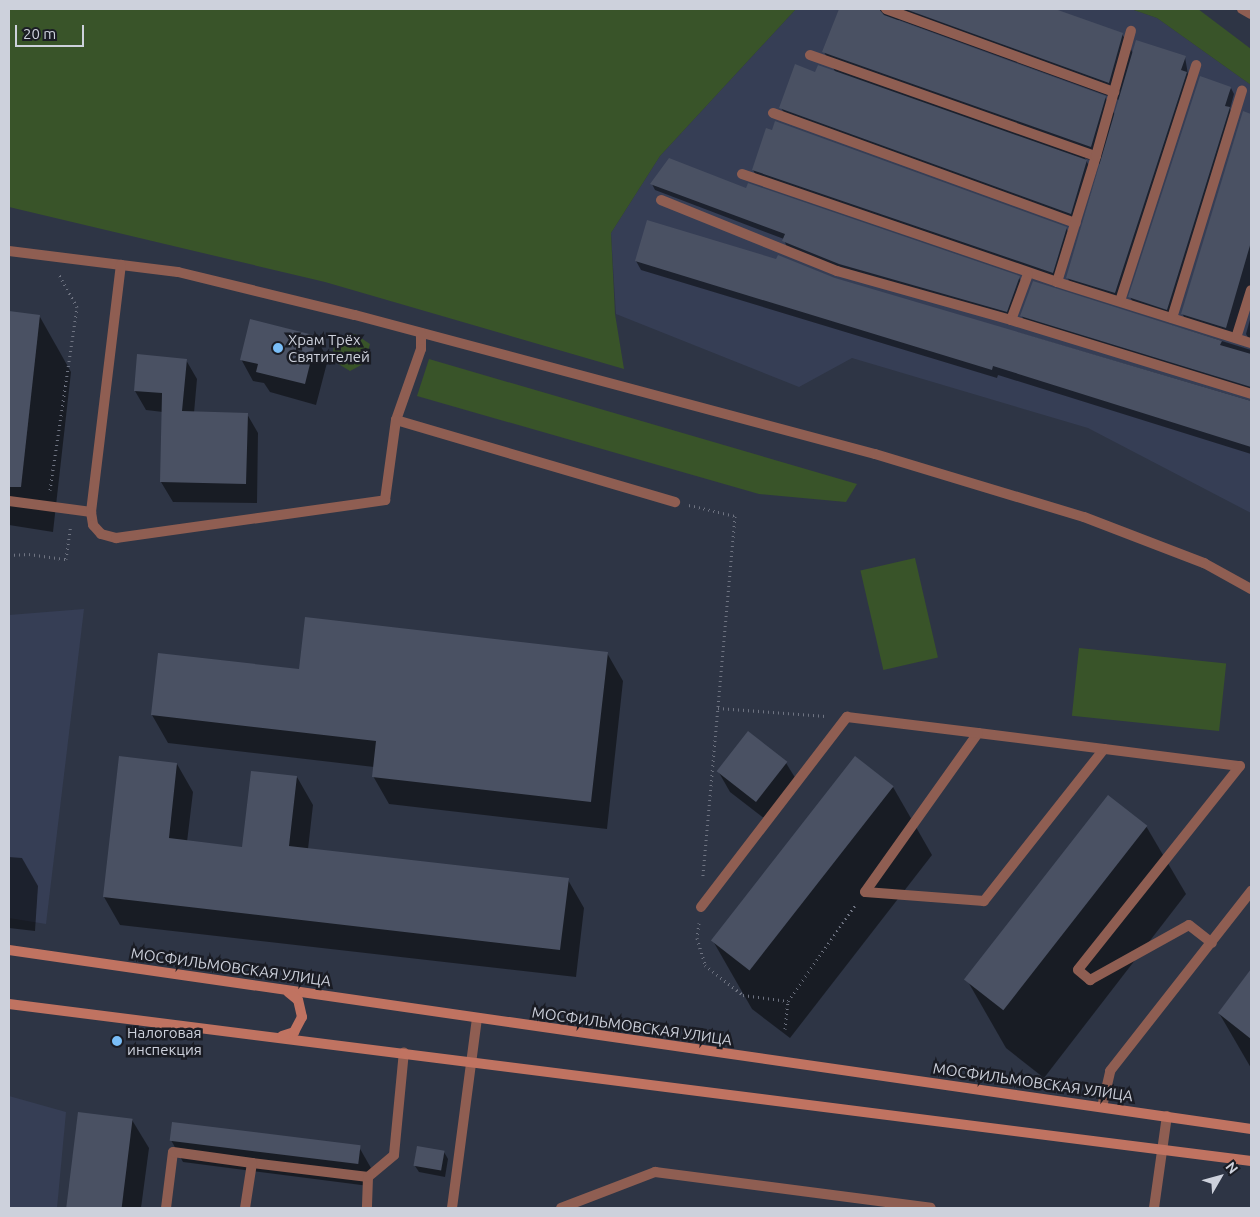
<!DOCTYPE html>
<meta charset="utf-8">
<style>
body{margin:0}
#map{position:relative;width:1260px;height:1217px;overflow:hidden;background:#2e3545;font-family:Ubuntu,sans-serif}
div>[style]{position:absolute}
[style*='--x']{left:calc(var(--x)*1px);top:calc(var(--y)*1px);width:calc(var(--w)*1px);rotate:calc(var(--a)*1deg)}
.built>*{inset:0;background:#363e55}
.green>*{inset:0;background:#395429;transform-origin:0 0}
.shadow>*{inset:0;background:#0007}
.building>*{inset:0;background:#4a5163;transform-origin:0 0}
.path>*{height:3px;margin-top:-1.5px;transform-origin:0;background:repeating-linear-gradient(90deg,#6e7381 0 1px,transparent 0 5px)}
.lane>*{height:10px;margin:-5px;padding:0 5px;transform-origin:5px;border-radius:5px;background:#8f5e52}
.secondary>*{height:10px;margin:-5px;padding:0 5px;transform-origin:5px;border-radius:5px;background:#c07361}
.dots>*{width:14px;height:14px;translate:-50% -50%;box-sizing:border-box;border:2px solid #1a1c24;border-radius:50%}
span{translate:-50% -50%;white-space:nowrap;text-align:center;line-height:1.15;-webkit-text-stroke:5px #1a1c24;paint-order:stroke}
.poi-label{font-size:15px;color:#cdd1dc}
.left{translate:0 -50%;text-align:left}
.street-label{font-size:15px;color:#cdd1dc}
.frame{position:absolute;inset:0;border:10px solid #cdd1dc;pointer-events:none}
.north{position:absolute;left:1195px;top:1152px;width:50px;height:50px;-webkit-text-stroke:4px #1a1c24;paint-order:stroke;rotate:52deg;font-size:14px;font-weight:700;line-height:20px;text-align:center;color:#cdd1dc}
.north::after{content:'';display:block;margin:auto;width:18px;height:22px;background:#cdd1dc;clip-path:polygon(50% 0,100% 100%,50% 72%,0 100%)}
.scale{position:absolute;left:15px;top:25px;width:69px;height:22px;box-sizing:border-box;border:2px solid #cdd1dc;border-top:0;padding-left:6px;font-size:15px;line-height:18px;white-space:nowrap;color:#cdd1dc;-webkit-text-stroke:4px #1a1c24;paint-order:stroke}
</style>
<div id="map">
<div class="built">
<i style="clip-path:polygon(796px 9px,1131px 9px,1157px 18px,1251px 85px,1251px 513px,1088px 428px,852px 358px,799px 387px,616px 314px,611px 233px,660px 156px)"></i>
<i style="clip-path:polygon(84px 609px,46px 924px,9px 918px,9px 615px)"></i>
<i style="clip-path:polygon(9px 1096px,66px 1112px,57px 1208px,9px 1208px)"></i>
</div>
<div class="green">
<i style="clip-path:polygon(9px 9px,796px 9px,660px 156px,611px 233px,615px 314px,624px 369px,325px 282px,9px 207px)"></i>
<i style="clip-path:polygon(1131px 9px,1198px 9px,1251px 49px,1251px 85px,1157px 18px)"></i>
<i style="clip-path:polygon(355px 334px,370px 344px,365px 363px,350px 371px,332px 360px,335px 338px)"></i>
<i style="clip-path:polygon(429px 359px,857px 484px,846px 502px,759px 494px,417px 396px)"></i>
<i style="left:915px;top:558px;width:102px;height:56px;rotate:77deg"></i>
<i style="left:1079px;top:648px;width:148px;height:68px;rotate:6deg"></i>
</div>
<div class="shadow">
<i style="clip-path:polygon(evenodd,840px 9px,847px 12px,848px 9px,1051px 9px,1122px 34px,1133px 53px,1185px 57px,1189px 80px,1119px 299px,1071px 284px,1067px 277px,1100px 164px,1085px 158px,1090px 168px,1074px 220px,785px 114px,781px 108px,816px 73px,836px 73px,824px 52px,840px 9px,899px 20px,1119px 100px,1115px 115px,1105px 97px,896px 21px,899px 20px)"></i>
<i style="clip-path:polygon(1231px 88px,1234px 94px,1230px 109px,1233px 115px,1171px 315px,1134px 304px,1130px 297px)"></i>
<i style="clip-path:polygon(1244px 113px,1251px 115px,1251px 296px,1236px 338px,1187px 323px,1182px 313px)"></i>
<i style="clip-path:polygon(753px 170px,1066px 228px,1070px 235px,1056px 279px,757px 177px)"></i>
<i style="clip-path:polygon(652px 184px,1019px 278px,1023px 284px,1010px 318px,844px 271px,787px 248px,784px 239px,655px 190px)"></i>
<i style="clip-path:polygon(636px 261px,835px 279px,1251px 401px,1251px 454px,998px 375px,997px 378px,641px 270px)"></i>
<i style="clip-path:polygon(1034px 283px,1251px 350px,1251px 394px,1027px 325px,1021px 315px)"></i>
<i style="clip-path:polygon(9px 312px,40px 317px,71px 372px,53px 532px,9px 525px)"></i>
<i style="clip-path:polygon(1251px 316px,1251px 343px,1246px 334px)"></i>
<i style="clip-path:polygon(316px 338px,328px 359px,316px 405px,270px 392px,264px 383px,253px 381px,241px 359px)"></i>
<i style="clip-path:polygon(186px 360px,197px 379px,194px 413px,247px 414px,258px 433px,257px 503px,173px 502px,161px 482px,163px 412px,146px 410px,135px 391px)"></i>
<i style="clip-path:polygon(607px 653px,623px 681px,607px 829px,389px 804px,373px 776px,374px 767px,168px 743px,152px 715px,300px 671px)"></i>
<i style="clip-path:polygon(748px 733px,786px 763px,799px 784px,769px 822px,730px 792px,718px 771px)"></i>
<i style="clip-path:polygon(177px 764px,193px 792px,187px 842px,244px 848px,297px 777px,313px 805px,308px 849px,568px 880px,584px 908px,576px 977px,120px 925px,104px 897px)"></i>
<i style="clip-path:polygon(893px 787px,932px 855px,790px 1038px,752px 1009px,713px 941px)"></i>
<i style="clip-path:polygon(1146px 826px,1186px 894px,1044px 1078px,1006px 1048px,967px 980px)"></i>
<i style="clip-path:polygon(9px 857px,22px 858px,38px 886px,35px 931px,9px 928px)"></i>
<i style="clip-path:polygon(1251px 971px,1251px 1068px,1219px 1013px)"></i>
<i style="clip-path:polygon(79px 1114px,132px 1120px,149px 1148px,141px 1208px,67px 1208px)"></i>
<i style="clip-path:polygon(171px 1140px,359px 1147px,371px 1168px,369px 1186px,183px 1162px)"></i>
<i style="clip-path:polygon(444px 1152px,448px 1159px,445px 1177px,419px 1172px,415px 1166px)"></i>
</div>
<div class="building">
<i style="clip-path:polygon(839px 9px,879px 9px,884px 15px,1106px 96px,1091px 147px,822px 52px)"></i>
<i style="clip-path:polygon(905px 9px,1055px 9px,1123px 33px,1109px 83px)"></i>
<i style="clip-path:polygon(1136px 40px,1186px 56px,1181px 70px,1187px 72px,1115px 293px,1066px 278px)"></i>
<i style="clip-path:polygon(795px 64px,815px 72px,818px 65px,1087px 160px,1071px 214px,779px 108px)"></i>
<i style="clip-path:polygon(1200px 76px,1231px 87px,1225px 106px,1230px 107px,1167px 310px,1128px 297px)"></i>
<i style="clip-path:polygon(1243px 111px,1251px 114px,1251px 242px,1226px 328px,1181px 314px)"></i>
<i style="clip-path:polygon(775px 121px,1067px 227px,1053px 273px,752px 170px,766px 128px,772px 130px)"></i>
<i style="clip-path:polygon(669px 158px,746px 188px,748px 183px,1020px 276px,1007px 312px,839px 264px,782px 241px,785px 234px,650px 184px)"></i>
<i style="clip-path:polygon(647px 220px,776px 259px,778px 255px,835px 278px,1251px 401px,1251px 447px,993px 366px,992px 370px,635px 261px)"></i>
<i style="clip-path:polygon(1033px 281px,1222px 341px,1220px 345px,1251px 354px,1251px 387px,1020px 316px)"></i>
<i style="clip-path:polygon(9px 311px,40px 315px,21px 487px,9px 487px)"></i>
<i style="clip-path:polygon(250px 319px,317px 336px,305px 384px,256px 372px,258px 364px,240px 360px)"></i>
<i style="clip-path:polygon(137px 354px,187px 359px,182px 411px,248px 413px,246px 484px,160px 482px,162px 393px,134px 391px)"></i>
<i style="clip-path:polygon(305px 617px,608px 652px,591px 802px,372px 777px,376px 741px,151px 715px,158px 653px,299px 669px)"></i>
<i style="left:748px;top:731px;width:50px;height:51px;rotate:38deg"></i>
<i style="clip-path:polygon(119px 756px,177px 763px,169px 838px,242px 847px,251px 771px,297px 776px,289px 846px,569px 878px,560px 950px,103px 897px)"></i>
<i style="left:855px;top:756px;width:49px;height:234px;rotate:38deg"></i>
<i style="left:1108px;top:795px;width:50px;height:234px;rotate:38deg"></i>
<i style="clip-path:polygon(1251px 969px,1251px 1039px,1218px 1013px)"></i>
<i style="left:78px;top:1112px;width:55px;height:97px;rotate:7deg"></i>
<i style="left:172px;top:1122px;width:190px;height:19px;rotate:7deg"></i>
<i style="left:417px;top:1146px;width:28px;height:20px;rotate:10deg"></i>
</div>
<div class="path">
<i style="--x:50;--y:490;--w:185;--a:-81.6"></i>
<i style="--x:77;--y:307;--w:39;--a:-119"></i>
<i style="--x:689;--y:505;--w:47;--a:13.4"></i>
<i style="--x:735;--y:516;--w:362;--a:95.1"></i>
<i style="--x:9;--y:555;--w:20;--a:-3"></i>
<i style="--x:29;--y:554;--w:37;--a:8"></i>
<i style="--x:66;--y:559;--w:34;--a:-82"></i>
<i style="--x:718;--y:708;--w:108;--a:4.2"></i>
<i style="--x:699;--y:923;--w:15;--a:98"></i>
<i style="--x:697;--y:938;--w:28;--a:73"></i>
<i style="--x:705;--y:965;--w:48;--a:38.3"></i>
<i style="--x:743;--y:995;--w:45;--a:7.6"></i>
<i style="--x:785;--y:1029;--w:28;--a:-84"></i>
<i style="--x:788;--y:1001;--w:118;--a:-55"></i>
</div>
<div class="lane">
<i style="--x:886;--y:9;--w:243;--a:20"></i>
<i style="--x:1242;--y:9;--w:10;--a:29"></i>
<i style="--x:810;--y:55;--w:303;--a:19.5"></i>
<i style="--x:773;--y:113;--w:322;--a:20"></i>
<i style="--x:742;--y:174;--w:333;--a:18.9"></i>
<i style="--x:1057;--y:282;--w:132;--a:-72.8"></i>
<i style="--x:1096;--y:156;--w:130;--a:-74.4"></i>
<i style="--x:661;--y:200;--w:190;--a:22"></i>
<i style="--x:837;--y:271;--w:181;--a:15.7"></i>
<i style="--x:1011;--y:320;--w:49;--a:-69.7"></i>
<i style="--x:9;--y:251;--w:170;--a:7.1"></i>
<i style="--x:178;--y:272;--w:182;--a:13.7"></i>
<i style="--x:355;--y:315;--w:538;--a:14.97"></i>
<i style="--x:875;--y:454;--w:218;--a:16.8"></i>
<i style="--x:1084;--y:517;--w:129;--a:21"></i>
<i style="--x:1204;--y:563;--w:54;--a:29"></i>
<i style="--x:1057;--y:282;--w:203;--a:17.5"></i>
<i style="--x:1120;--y:301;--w:248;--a:-72.1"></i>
<i style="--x:1172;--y:318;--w:238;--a:-72.9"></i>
<i style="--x:1011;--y:320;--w:251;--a:17.1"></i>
<i style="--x:421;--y:333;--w:16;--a:90"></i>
<i style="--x:421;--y:349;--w:75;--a:109.4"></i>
<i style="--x:396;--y:420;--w:291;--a:16.4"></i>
<i style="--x:1236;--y:338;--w:50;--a:-72.6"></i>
<i style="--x:9;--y:501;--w:83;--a:7.6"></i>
<i style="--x:91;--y:512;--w:249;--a:-83.1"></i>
<i style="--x:91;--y:512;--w:13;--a:81"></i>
<i style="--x:93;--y:525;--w:12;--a:48"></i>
<i style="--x:101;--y:534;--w:16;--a:15"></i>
<i style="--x:116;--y:538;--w:272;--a:-8"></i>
<i style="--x:385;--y:500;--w:81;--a:-82.2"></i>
<i style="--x:1104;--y:749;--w:194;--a:128.3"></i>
<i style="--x:984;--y:901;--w:119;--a:-175.7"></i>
<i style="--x:865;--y:892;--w:195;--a:-54.6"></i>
<i style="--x:978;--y:733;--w:264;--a:7.2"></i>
<i style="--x:1240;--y:766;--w:260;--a:128.5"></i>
<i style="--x:1078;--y:970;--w:16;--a:40"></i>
<i style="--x:1090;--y:980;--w:113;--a:-29.1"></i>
<i style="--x:1189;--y:925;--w:29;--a:38"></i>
<i style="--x:701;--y:907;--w:240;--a:-52.5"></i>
<i style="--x:847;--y:717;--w:132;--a:7"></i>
<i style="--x:1102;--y:1107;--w:37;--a:-77"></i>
<i style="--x:1110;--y:1071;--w:229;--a:-51.9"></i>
<i style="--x:252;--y:1163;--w:117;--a:6.9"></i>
<i style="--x:368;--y:1177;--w:31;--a:92"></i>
<i style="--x:368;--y:1177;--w:34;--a:-40"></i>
<i style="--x:394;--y:1155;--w:103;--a:-84.5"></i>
<i style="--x:166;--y:1208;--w:56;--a:-82.9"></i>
<i style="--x:173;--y:1152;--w:80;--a:7.9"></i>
<i style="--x:252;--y:1163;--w:46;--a:98.8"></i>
<i style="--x:452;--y:1208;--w:191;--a:-82.5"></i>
<i style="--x:561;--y:1208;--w:101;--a:-21"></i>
<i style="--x:655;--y:1172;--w:278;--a:7.4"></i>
<i style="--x:1154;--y:1208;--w:93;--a:-82"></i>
</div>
<div class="secondary">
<i style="--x:9;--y:950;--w:1255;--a:8.2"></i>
<i style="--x:9;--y:1004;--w:1252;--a:7.2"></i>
<i style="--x:282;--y:1036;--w:13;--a:-18"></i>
<i style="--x:294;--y:1032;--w:17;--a:-62"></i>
<i style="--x:302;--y:1017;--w:17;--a:-103"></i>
<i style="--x:298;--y:1000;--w:13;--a:-141"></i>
</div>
<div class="dots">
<i style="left:278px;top:348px;background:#7abef8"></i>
<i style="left:117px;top:1041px;background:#7abef8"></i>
</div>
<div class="poi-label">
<span class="left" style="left:288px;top:348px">Храм Трёх<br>Святителей</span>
<span class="left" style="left:127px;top:1041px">Налоговая<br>инспекция</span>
</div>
<div class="street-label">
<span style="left:231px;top:967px;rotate:8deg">МОСФИЛЬМОВСКАЯ УЛИЦА</span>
<span style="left:632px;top:1026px;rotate:8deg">МОСФИЛЬМОВСКАЯ УЛИЦА</span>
<span style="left:1033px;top:1082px;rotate:8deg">МОСФИЛЬМОВСКАЯ УЛИЦА</span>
</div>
<div class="frame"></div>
<div class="north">N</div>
<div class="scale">20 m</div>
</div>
